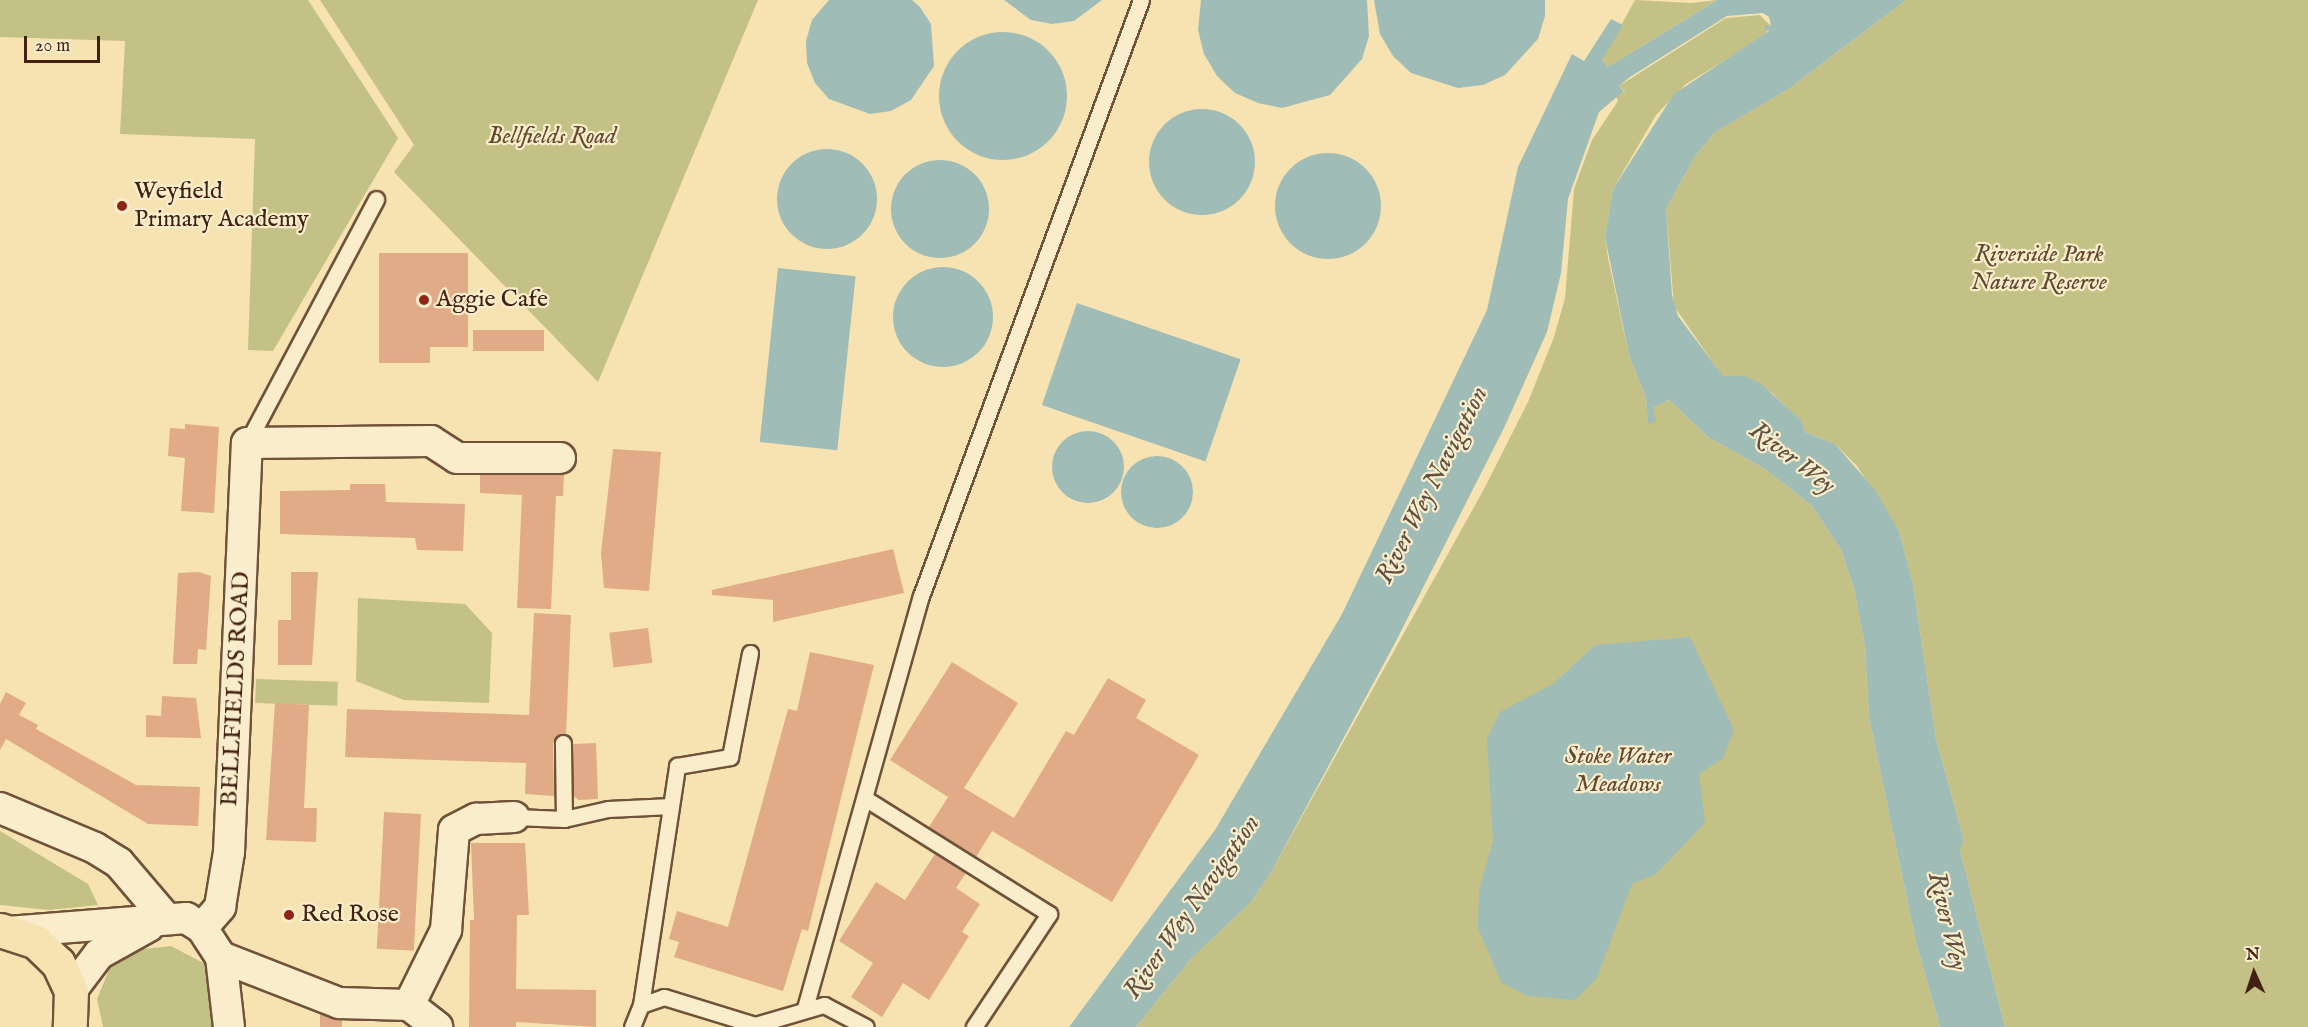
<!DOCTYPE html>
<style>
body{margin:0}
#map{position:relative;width:2308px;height:1027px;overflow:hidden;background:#f6e3b1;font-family:"IM FELL English",serif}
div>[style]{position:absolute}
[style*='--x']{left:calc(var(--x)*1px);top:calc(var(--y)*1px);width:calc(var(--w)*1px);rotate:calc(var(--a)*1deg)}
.green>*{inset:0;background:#c4c186;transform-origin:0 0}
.water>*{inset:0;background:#a0bcb6;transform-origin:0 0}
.round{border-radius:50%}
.building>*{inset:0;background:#e0ab86;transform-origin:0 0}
.roads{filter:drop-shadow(2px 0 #70523a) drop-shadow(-2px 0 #70523a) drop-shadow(0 2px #70523a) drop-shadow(0 -2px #70523a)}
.lane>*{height:15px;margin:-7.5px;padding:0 7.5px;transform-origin:7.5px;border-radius:7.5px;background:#f9edcc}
.street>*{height:30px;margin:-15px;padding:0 15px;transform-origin:15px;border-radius:15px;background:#f9edcc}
.primary>*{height:33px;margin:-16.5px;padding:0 16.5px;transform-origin:16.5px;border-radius:16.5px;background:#f6e3b1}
.dots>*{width:16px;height:16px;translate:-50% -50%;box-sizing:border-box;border:3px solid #f9edcc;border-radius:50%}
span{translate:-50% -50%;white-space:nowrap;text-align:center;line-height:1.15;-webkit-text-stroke:4.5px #f9edcc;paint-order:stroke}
.park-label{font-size:24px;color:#63492f;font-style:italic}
.poi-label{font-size:24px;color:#432112}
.left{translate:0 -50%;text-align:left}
.street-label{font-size:24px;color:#432112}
.water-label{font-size:26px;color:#5f5043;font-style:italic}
.north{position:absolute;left:2224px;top:943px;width:60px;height:60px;-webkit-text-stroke:4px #f9edcc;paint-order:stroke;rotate:357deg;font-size:16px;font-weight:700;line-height:24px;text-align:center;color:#432112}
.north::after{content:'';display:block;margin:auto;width:21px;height:27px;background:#432112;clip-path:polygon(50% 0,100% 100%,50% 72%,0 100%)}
.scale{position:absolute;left:24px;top:36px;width:76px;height:27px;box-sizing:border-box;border:3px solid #432112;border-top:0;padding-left:8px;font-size:18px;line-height:21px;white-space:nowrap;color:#432112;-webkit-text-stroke:4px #f9edcc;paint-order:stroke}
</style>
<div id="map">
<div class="green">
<i style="clip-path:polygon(0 0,308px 0,398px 138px,273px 351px,248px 350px,255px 139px,120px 134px,125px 41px,0 37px)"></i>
<i style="clip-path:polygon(320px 0,758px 0,598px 382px,394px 172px,414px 145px)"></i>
<i style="clip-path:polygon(1635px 0,1691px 3px,1717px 0,1608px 67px,1602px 60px)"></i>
<i style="clip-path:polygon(1906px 0,2308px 0,2308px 1027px,2005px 1027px,1960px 850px,1964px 840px,1936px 739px,1913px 584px,1899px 531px,1857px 466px,1835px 444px,1805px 432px,1799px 419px,1772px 393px,1745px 376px,1723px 377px,1674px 306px,1666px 209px,1694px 158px,1714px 133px,1790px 88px)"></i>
<i style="clip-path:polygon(1760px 15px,1771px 26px,1763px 37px,1686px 84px,1656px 115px,1613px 189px,1605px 237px,1608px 258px,1629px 355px,1646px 398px,1648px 423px,1653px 408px,1669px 400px,1708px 437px,1765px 469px,1812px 506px,1841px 550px,1854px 588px,1865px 647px,1869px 717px,1916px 942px,1940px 1027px,1136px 1027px,1190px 960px,1251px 902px,1270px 874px,1484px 489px,1528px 402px,1554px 337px,1565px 298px,1574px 189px,1592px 140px,1618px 101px,1616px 96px,1625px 91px,1619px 86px,1726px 18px)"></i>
<i style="clip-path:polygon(358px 598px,465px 604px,492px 633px,489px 703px,404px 700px,356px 681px)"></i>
<i style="left:256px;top:679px;width:82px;height:24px;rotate:2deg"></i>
<i style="clip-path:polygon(0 831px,88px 884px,98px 905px,49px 910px,0 905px)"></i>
<i style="clip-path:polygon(171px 946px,207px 965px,215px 1027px,103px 1027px,97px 999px,113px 960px,126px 951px)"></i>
</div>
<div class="water">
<i style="clip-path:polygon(829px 0,912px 0,920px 7px,931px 24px,934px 66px,911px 100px,891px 111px,870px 114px,829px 99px,815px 83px,807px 63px,806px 41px,812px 20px)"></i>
<i style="clip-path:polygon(1004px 0,1102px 0,1074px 21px,1052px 24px,1031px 20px)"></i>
<i style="clip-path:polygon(1201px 0,1367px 0,1369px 36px,1362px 59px,1330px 95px,1282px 108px,1258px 103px,1235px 93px,1217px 76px,1204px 54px,1198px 30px)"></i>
<i style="clip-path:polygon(1374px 0,1545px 0,1545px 16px,1538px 39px,1505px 75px,1483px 85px,1458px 88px,1411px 73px,1393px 56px,1380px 34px)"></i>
<i style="clip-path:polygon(1717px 0,1906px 0,1790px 88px,1714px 133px,1694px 158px,1666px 209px,1672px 295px,1678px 316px,1723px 376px,1745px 376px,1760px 383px,1800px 419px,1805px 432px,1835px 444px,1875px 490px,1899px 531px,1913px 584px,1936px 739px,1964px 840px,1960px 850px,2005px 1027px,1940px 1027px,1916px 942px,1869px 717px,1865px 647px,1854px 588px,1841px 550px,1812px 506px,1765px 469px,1708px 437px,1669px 400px,1653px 408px,1656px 421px,1648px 424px,1646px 398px,1629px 355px,1605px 237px,1613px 189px,1674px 94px,1769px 31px,1765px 30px,1765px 25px,1771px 26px,1769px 17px,1763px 13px,1727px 16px,1630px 77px,1619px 86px,1624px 91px,1599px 112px,1568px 199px,1561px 273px,1547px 332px,1504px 428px,1394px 645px,1270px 874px,1251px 902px,1190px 960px,1136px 1027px,1069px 1027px,1215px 830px,1342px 614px,1487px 310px,1518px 167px,1572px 54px,1584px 61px,1611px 19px,1623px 25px,1602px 60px,1608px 67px)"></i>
<i class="round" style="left:939px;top:32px;width:128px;height:128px"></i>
<i class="round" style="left:1149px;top:109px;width:106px;height:106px"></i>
<i class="round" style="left:777px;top:149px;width:100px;height:100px"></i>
<i class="round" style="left:1275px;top:153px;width:106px;height:106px"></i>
<i class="round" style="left:891px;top:160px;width:98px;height:98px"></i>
<i class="round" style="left:893px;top:267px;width:100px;height:100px"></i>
<i style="left:778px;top:268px;width:78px;height:175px;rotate:6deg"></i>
<i style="left:1077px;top:303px;width:173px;height:108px;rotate:19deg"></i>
<i class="round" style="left:1052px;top:431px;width:72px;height:72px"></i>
<i class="round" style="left:1121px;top:456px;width:72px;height:72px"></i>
<i style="clip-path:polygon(1690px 637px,1734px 730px,1723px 758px,1699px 774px,1705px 823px,1656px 874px,1632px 884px,1597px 978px,1575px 1000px,1527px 996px,1501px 982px,1478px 928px,1479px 890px,1493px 841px,1487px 738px,1500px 712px,1553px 684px,1595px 645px)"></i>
</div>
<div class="building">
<i style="clip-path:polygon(379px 253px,468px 253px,468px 347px,430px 347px,430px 363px,379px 363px)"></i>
<i style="left:473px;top:330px;width:71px;height:21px"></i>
<i style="clip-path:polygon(185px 424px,219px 427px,214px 513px,181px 511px,185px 458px,168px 456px,170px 428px,185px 429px)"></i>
<i style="clip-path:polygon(613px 449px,661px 452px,649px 591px,604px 588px,601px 553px)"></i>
<i style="clip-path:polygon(480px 475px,564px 475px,563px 496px,556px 496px,551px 609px,517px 608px,522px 495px,480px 493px)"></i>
<i style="clip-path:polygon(350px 484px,385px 484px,386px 502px,465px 504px,463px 551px,417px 550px,415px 538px,280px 534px,280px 491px,350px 490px)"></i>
<i style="clip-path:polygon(893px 549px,904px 593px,773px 622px,773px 600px,712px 595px,712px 590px)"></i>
<i style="clip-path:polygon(199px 572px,211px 576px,206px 650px,198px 649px,197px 664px,173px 664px,178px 573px)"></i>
<i style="clip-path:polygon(291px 572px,318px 572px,312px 665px,278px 665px,278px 620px,291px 620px)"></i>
<i style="clip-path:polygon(534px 613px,571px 615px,566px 734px,558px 735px,553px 743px,554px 796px,525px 794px,526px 763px,345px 757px,347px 709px,529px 715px)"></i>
<i style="left:648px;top:628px;width:35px;height:39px;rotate:83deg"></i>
<i style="clip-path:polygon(810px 652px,874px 665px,808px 931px,802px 929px,783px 991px,674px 957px,679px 942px,669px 939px,677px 911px,728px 927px,788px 709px,797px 711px)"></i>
<i style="clip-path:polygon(952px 662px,1018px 703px,964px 788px,1014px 818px,1066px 731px,1074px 735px,1108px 678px,1146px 700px,1136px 718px,1199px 755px,1112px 902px,992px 831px,976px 857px,929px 827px,948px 797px,890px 760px)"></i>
<i style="clip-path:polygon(6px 692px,26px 703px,19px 715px,38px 725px,36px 729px,136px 785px,200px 787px,198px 826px,148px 824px,6px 739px,0 750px,0 704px)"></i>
<i style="clip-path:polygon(162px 696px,196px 698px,201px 738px,146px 737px,146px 715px,161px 716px)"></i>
<i style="clip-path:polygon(275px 703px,309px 705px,304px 808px,317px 808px,316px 842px,266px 840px)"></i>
<i style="clip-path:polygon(596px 743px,598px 799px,579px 800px,573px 796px,573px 744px)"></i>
<i style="left:384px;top:812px;width:37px;height:137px;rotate:3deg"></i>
<i style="clip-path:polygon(471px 843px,525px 843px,529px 915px,517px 915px,516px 989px,596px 990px,596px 1027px,516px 1022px,516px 1027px,469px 1027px,470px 920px,474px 920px)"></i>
<i style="clip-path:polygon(935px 854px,966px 873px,956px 888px,980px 904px,962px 932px,969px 936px,929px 1000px,903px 983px,882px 1017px,851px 997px,873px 963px,839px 941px,876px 882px,905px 900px)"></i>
<i style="clip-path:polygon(320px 1014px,342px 1020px,342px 1027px,320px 1027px)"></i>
</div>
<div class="roads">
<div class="lane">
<i style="--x:247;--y:443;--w:276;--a:-62.1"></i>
<i style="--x:866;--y:799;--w:216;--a:32.1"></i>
<i style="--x:1049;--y:914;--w:136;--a:123.6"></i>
<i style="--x:514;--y:817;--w:50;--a:2.3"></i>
<i style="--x:564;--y:819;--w:76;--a:-90.8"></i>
<i style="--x:564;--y:819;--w:45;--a:-12.8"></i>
<i style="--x:608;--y:809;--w:63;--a:-2.7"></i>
<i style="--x:641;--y:1005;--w:24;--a:-19"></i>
<i style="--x:664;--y:997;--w:95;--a:17.1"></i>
<i style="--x:755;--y:1025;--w:72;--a:-16.2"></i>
<i style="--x:824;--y:1005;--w:47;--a:27.6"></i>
<i style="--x:805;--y:1008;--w:428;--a:-74.3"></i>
<i style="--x:921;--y:596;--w:635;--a:-69.74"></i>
<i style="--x:632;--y:1027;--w:24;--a:-68"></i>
<i style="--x:641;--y:1005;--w:242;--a:-81.4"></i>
<i style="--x:677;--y:766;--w:54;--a:-9.6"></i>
<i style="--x:730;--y:757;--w:106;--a:-79.1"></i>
</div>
<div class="street">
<i style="--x:0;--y:808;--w:103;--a:22.8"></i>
<i style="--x:95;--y:848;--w:28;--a:32"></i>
<i style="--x:119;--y:863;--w:71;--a:49.6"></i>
<i style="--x:202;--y:928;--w:28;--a:-49"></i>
<i style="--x:220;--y:907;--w:56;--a:-80.7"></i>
<i style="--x:229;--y:852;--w:409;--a:-87.5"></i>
<i style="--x:247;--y:443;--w:184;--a:-0.6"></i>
<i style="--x:431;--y:441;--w:31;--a:33"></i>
<i style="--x:457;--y:458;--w:103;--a:0"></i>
<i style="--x:8;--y:932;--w:179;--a:-4.5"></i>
<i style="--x:186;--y:918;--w:19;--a:32"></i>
<i style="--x:202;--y:928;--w:35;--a:57"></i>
<i style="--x:221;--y:957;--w:70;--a:83.5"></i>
<i style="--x:221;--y:957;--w:127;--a:21.3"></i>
<i style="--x:339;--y:1003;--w:70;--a:1.6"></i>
<i style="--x:409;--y:1005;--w:84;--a:-63.7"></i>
<i style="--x:446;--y:930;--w:100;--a:-85.4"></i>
<i style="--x:454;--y:830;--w:25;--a:-27"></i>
<i style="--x:476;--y:819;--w:38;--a:-3"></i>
<i style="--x:71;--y:991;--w:46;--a:-52.9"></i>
<i style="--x:99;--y:954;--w:57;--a:-29.2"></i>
<i style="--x:409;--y:1005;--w:36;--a:38"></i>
</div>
<div class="primary">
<i style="--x:0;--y:930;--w:38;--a:18"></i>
<i style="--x:36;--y:942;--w:30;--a:44"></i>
<i style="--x:58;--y:963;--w:31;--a:65"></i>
<i style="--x:71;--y:991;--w:36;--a:92"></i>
</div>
</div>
<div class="dots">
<i style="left:122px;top:206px;background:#8f2418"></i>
<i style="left:424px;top:300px;background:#8f2418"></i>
<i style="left:289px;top:915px;background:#8f2418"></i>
</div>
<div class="park-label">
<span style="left:552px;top:137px">Bellfields Road</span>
<span style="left:2039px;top:269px">Riverside Park<br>Nature Reserve</span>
<span style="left:1618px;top:771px">Stoke Water<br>Meadows</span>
</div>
<div class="poi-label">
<span class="left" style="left:134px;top:206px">Weyfield<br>Primary Academy</span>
<span class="left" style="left:436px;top:300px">Aggie Cafe</span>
<span class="left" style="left:301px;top:915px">Red Rose</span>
</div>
<div class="street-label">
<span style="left:236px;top:689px;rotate:-87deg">BELLFIELDS ROAD</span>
</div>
<div class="water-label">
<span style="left:1792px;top:458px;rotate:38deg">River Wey</span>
<span style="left:1432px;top:485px;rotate:-63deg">River Wey Navigation</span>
<span style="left:1192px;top:907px;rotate:-55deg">River Wey Navigation</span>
<span style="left:1947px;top:921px;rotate:77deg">River Wey</span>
</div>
<div class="north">N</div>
<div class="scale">20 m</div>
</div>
